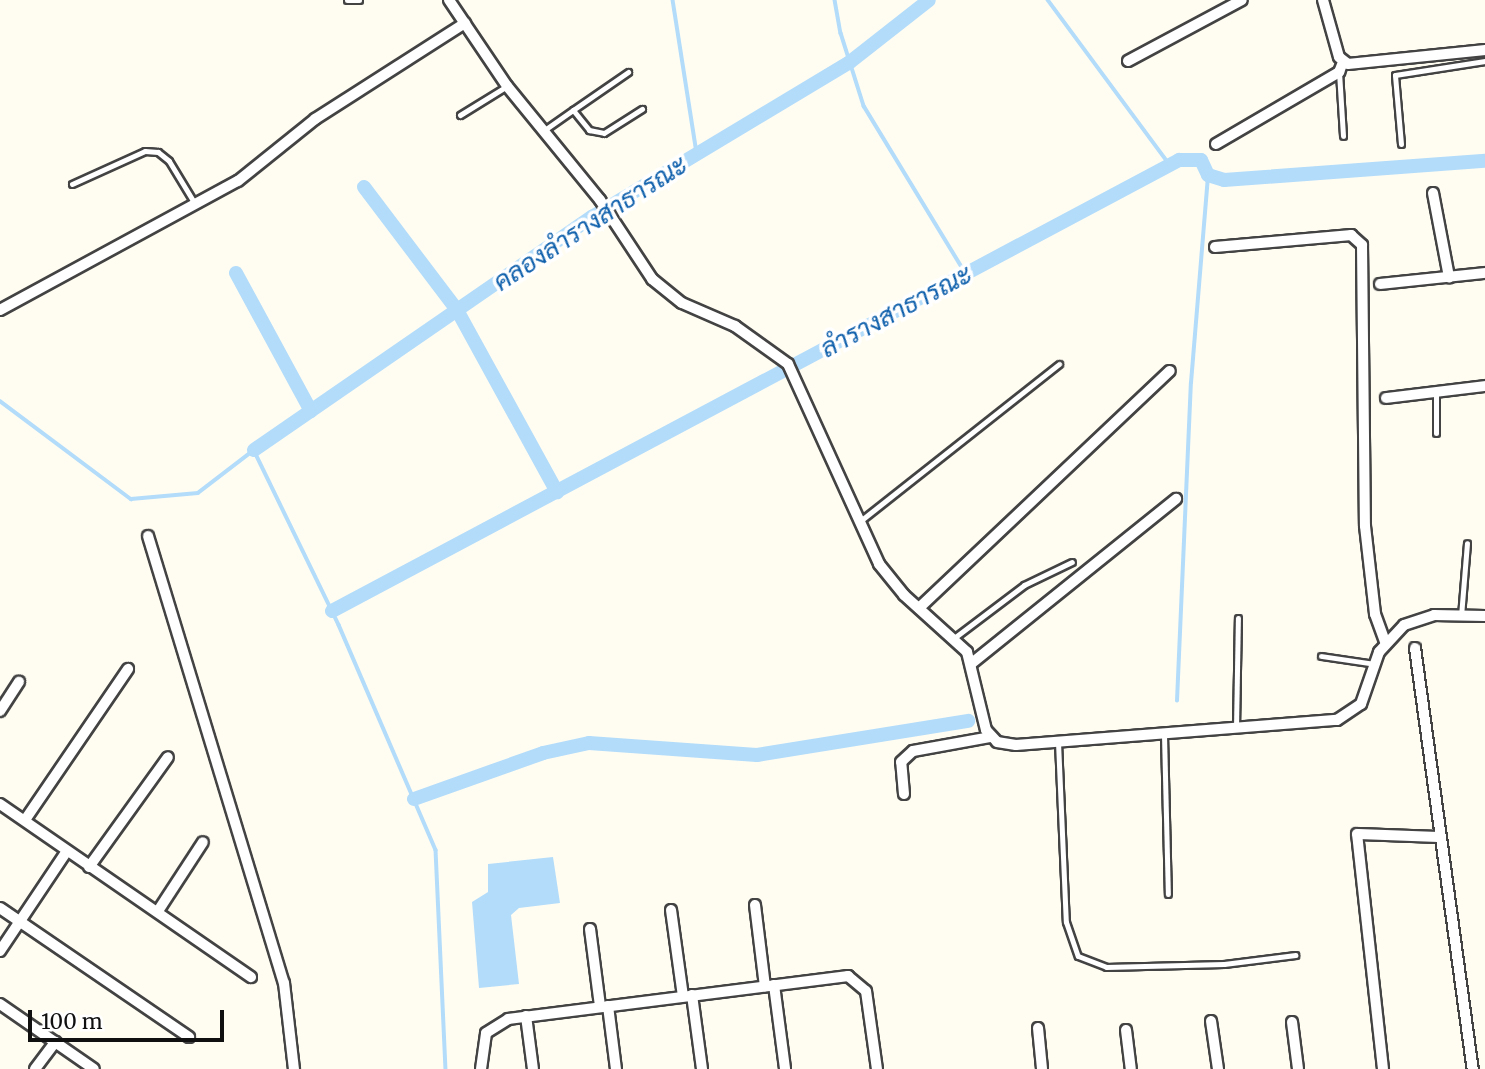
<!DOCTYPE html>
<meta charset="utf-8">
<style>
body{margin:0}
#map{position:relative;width:1485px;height:1069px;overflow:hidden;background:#fffdf2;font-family:Merriweather,Sarabun,serif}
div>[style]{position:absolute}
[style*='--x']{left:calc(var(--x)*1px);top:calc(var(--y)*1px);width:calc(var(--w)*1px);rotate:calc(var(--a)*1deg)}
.water>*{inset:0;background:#b3dcfa}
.stream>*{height:3.5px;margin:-1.75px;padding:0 1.75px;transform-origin:1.75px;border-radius:1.75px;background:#b3dcfa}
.canal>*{height:14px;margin:-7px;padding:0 7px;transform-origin:7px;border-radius:7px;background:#b3dcfa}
.roads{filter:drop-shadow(2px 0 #434343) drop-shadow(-2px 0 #434343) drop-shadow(0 2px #434343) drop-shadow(0 -2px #434343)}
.lane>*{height:5px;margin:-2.5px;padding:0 2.5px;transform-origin:2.5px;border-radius:2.5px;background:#fff}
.street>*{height:10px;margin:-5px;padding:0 5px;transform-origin:5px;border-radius:5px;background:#fff}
span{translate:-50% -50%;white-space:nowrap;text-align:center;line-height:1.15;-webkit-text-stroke:7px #fff;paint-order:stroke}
.water-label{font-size:26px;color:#0f60ac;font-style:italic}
.scale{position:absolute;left:28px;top:1010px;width:196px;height:32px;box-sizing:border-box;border:4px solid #101010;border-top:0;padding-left:9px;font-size:21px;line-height:24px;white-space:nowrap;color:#101010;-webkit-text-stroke:5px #fff;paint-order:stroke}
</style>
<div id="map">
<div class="water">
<i style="clip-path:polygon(553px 857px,560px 903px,519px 908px,511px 915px,519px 984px,479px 988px,472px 902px,488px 892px,488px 864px)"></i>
</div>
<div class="stream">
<i style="--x:673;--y:0;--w:155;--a:81.1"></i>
<i style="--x:835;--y:0;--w:34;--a:80"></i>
<i style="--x:841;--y:33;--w:77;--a:72.5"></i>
<i style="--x:864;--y:106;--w:197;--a:58.7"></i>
<i style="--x:1048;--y:0;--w:205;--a:53.5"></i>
<i style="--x:0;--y:401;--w:164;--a:36.8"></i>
<i style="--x:131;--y:499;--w:67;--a:-5.1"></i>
<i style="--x:198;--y:493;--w:71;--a:-37.5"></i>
<i style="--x:254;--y:450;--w:195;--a:64.1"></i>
<i style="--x:339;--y:625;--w:245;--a:66.7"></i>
<i style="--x:436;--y:850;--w:219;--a:87.4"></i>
<i style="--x:1177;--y:701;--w:318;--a:-87.5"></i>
<i style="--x:1191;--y:383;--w:209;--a:-85.3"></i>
</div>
<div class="canal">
<i style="--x:364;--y:187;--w:154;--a:52.9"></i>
<i style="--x:457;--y:310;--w:208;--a:61.2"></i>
<i style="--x:236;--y:273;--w:157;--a:61.5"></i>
<i style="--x:254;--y:450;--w:411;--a:-34.6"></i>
<i style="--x:592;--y:217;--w:301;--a:-31"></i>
<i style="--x:850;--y:62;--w:100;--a:-38.1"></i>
<i style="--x:332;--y:611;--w:960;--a:-28.03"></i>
<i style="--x:1179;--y:160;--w:22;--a:0"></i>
<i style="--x:1201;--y:160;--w:17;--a:65"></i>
<i style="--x:1208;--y:175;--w:17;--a:17"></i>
<i style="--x:1224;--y:180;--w:262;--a:-4.2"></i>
<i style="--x:414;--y:799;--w:137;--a:-19.6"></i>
<i style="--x:543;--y:753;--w:47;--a:-12.3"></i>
<i style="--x:589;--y:743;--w:168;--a:4.1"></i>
<i style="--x:757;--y:755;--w:214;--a:-9.2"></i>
</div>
<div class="roads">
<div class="lane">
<i style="--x:347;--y:0;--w:12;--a:0"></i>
<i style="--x:1339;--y:72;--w:64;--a:86.4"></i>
<i style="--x:573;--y:110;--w:67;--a:-34.6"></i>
<i style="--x:460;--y:115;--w:55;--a:-31.7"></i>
<i style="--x:543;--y:131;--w:37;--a:-35"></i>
<i style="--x:573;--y:110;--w:26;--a:51"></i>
<i style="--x:589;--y:130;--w:15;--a:11"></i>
<i style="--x:604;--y:133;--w:45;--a:-32.3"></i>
<i style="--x:1401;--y:144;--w:69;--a:-95"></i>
<i style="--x:1395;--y:75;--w:91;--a:-8.8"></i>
<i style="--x:72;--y:184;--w:80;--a:-24.3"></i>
<i style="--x:145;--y:151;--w:13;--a:4"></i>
<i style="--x:158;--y:152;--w:14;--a:39"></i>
<i style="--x:169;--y:161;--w:50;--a:58.8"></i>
<i style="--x:1436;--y:433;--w:41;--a:-90"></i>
<i style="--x:859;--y:522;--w:255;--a:-38.3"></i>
<i style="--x:1461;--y:616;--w:73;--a:-85.3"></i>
<i style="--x:954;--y:638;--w:88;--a:-37.1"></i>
<i style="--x:1024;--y:585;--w:53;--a:-25.6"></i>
<i style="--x:1321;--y:656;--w:55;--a:8.4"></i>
<i style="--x:1236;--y:728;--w:110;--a:-89"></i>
<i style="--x:1164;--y:735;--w:159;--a:88.6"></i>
<i style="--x:1058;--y:742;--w:180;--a:87.5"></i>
<i style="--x:1066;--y:922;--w:36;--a:71"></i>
<i style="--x:1078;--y:956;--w:30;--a:21"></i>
<i style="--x:1106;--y:967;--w:118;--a:-1.5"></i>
<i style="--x:1224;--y:964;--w:72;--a:-7.2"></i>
</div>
<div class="street">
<i style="--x:449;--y:0;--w:104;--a:56"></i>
<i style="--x:507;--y:86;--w:147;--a:50.8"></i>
<i style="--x:600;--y:200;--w:95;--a:56.6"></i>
<i style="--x:652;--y:279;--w:38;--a:39"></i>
<i style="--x:682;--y:303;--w:58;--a:23.5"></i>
<i style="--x:735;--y:326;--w:65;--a:35.6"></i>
<i style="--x:788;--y:364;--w:220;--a:65.5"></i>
<i style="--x:879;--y:564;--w:40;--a:51"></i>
<i style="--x:904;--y:595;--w:85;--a:42.1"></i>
<i style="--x:967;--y:652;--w:80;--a:76.3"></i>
<i style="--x:986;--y:730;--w:16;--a:47"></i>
<i style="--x:997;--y:742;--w:19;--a:9"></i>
<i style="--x:1016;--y:745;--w:322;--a:-4.5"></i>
<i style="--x:1337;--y:720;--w:29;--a:-34"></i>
<i style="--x:1361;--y:704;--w:55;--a:-70.9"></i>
<i style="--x:1379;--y:652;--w:37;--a:-47"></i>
<i style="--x:1404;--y:625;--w:32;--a:-18"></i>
<i style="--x:1434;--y:615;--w:51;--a:1.1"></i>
<i style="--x:1323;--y:0;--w:59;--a:74.3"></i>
<i style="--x:1339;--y:57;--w:11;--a:38"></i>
<i style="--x:1348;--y:64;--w:138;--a:-5.8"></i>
<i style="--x:1128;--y:61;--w:129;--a:-28.2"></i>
<i style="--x:1216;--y:144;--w:143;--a:-30.3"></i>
<i style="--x:1339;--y:72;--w:11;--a:-68"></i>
<i style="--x:1433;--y:193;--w:86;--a:79.2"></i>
<i style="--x:1215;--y:247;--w:137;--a:-5"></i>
<i style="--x:1351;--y:235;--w:15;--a:42"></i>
<i style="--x:1362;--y:245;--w:281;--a:89.4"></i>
<i style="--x:1365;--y:526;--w:89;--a:83.5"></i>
<i style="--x:1375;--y:614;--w:30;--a:70"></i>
<i style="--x:1380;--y:284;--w:106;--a:-6"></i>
<i style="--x:0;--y:310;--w:271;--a:-28.5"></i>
<i style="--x:238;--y:181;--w:99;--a:-38.8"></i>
<i style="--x:315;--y:119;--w:178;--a:-32.6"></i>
<i style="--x:1386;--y:398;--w:100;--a:-6.9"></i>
<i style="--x:148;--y:536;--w:467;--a:73.1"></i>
<i style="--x:284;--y:983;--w:87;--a:83.4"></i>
<i style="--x:919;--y:608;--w:345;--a:-43.4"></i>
<i style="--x:1415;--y:648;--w:425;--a:82.2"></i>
<i style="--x:972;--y:663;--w:262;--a:-38.8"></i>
<i style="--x:0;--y:711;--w:35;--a:-57"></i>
<i style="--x:904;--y:794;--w:32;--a:-95"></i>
<i style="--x:901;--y:762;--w:16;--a:-43"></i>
<i style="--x:913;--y:751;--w:78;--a:-10.3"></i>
<i style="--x:0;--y:804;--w:305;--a:34.6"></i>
<i style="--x:25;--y:820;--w:183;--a:-55.7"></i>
<i style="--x:89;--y:867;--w:135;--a:-54.3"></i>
<i style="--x:755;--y:905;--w:82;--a:83"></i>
<i style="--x:0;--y:908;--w:229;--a:34.3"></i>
<i style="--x:671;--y:910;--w:87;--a:82.1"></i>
<i style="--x:158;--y:911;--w:82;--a:-56.9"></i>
<i style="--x:590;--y:929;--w:78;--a:82.6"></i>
<i style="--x:0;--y:951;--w:120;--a:-56.2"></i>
<i style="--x:774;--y:985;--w:85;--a:82.5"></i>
<i style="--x:692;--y:995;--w:75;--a:82.3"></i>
<i style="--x:0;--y:1004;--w:114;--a:34.7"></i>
<i style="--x:608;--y:1006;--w:64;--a:82.8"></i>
<i style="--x:526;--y:1016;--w:53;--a:82.5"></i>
<i style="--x:1211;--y:1021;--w:49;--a:81.7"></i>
<i style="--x:1292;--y:1022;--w:47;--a:82.7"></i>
<i style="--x:1038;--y:1028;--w:41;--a:84.4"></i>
<i style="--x:1126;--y:1030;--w:39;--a:83"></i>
<i style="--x:35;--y:1069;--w:34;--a:-53"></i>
<i style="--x:481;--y:1069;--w:36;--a:-82"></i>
<i style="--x:486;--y:1033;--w:26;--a:-32"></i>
<i style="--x:508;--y:1019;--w:343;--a:-7.2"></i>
<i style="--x:848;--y:976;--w:23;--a:40"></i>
<i style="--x:866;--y:991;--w:79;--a:82"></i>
<i style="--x:1383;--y:1069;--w:236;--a:-96.3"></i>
<i style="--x:1357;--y:834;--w:83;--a:2.1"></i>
</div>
</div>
<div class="water-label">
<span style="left:590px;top:223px;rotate:-33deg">คลองลำรางสาธารณะ</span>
<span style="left:896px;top:311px;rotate:-28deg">ลำรางสาธารณะ</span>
</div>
<div class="scale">100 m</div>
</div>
